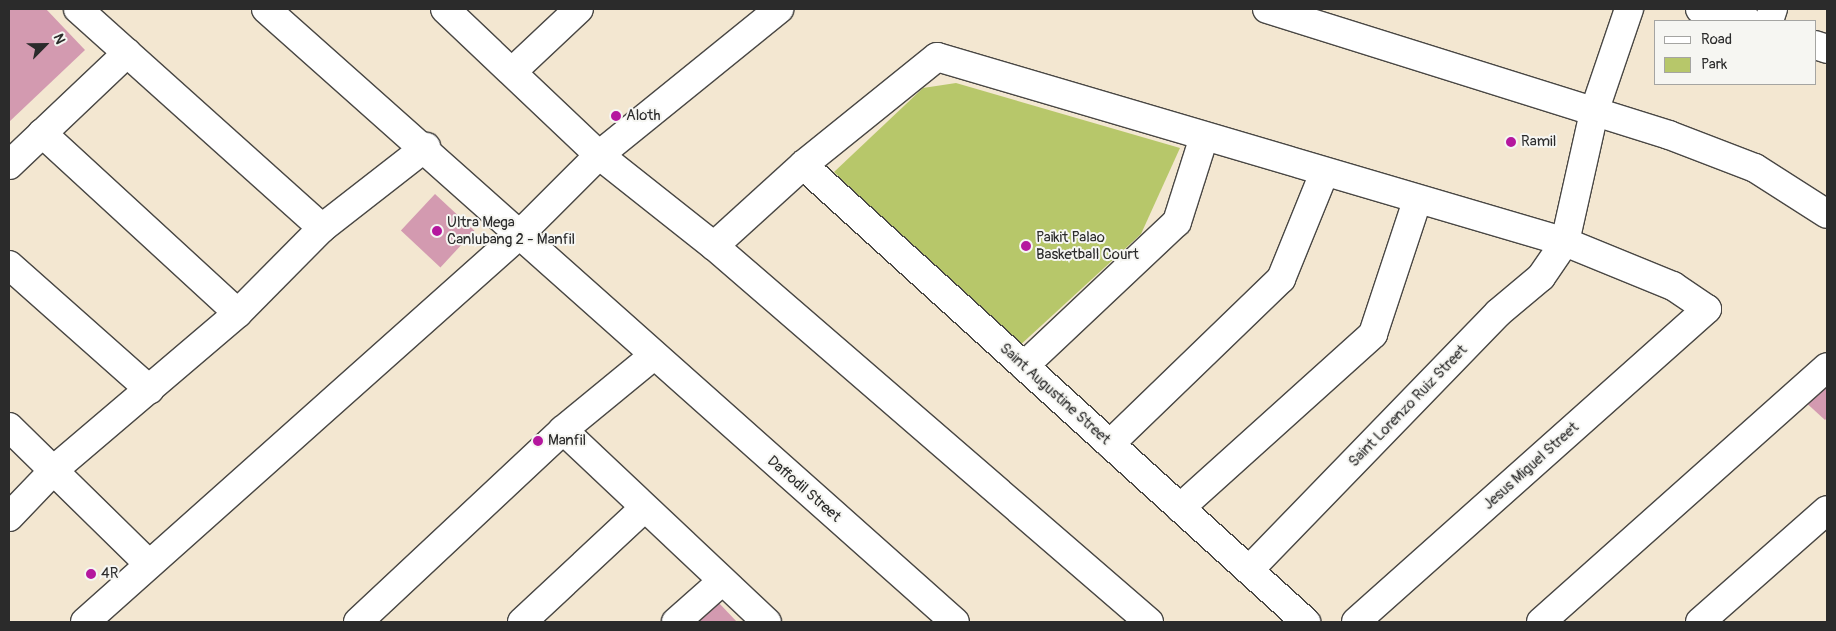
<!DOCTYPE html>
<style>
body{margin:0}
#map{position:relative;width:1836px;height:631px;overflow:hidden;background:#f3e7d1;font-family:Pangolin,sans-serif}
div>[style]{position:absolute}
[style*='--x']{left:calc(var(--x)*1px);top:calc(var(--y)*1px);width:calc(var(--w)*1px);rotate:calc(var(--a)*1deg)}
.green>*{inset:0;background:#b7c76a}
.building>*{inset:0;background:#d39ab0;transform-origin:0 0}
.roads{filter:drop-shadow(1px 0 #494744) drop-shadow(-1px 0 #494744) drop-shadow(0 1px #494744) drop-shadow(0 -1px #494744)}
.minor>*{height:28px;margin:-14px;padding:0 14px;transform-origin:14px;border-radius:14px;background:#fff}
.dots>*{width:14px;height:14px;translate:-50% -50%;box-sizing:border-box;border:2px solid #f6f6f2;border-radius:50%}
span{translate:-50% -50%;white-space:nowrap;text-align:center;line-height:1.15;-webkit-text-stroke:4px #f6f6f2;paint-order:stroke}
.poi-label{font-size:15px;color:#2b2b2b}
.left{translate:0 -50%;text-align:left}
.street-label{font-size:15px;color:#2b2b2b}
.frame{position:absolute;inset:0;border:10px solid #2b2b2b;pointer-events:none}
.legend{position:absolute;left:1654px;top:20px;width:162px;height:65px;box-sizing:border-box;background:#f6f6f2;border:1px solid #a5a5a2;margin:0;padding:6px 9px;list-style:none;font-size:15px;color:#2b2b2b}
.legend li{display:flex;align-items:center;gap:10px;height:25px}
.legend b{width:25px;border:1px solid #a5a5a2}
.north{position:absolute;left:20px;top:20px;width:50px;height:50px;-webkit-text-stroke:4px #f6f6f2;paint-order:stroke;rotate:67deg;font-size:14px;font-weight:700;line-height:20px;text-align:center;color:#2b2b2b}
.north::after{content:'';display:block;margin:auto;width:18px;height:22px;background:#2b2b2b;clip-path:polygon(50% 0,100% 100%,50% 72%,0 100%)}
</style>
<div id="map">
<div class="green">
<i style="clip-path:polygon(956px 83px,1180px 148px,1141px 234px,1017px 348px,834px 172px,923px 88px)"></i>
</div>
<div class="building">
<i style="clip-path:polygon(9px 9px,46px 9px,85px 50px,9px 122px)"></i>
<i style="left:435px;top:194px;width:54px;height:50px;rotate:43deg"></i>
<i style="clip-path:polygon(1827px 377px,1827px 418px,1825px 420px,1802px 399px)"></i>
<i style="clip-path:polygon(719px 603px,737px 622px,699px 622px)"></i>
</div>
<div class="roads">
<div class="minor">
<i style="--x:78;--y:9;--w:328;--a:41.9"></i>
<i style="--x:266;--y:9;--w:922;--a:41.66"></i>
<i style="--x:445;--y:9;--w:212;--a:43.5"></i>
<i style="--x:599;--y:155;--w:147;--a:38.4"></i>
<i style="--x:714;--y:246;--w:575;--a:40.84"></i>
<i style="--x:1267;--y:9;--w:421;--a:17.4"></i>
<i style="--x:1669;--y:135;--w:92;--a:21"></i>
<i style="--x:1755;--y:168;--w:85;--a:32.6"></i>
<i style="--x:1700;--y:9;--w:49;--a:14.3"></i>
<i style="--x:1769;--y:21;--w:13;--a:-72"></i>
<i style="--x:1815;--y:45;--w:13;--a:18"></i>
<i style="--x:514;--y:70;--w:89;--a:-43.2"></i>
<i style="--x:42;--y:133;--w:266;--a:42.6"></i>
<i style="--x:9;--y:165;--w:163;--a:-43.5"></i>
<i style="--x:803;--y:165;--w:680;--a:42.26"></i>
<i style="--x:714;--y:246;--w:120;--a:-42.3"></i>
<i style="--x:803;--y:165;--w:172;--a:-38.9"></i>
<i style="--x:937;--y:57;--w:655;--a:16.41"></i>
<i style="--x:1565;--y:242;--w:117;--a:22.2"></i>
<i style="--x:1673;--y:286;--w:41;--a:34.1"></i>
<i style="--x:1707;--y:309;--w:470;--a:138.3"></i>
<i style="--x:9;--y:265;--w:188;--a:41.6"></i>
<i style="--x:1024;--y:366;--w:210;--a:-43.3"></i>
<i style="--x:1177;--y:222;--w:89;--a:-72.4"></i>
<i style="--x:9;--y:427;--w:196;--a:44.4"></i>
<i style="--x:563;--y:430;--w:280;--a:43.3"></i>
<i style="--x:1110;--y:444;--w:238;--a:-44"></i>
<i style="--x:1281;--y:279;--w:114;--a:-67.9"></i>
<i style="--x:1180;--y:508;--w:260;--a:-42"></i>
<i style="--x:1373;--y:334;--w:140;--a:-71.7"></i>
<i style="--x:9;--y:517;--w:68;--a:-46.2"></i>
<i style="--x:56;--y:468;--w:239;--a:-40.4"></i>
<i style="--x:238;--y:313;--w:120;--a:-45.3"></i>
<i style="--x:322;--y:228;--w:132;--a:-37.9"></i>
<i style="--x:1249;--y:570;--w:358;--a:-45.9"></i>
<i style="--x:1498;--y:313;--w:56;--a:-39.9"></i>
<i style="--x:1541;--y:277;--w:42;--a:-55.6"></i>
<i style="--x:1565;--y:242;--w:133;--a:-77.4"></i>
<i style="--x:1594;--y:112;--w:109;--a:-71.2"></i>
<i style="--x:85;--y:622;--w:580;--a:-41.72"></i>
<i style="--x:518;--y:236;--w:115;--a:-45"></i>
<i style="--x:599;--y:155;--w:232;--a:-39"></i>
<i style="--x:358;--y:622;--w:281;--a:-43.1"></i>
<i style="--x:563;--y:430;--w:117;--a:-39.4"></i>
<i style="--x:522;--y:622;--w:166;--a:-43"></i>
<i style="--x:676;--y:622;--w:60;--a:-41.6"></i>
<i style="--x:1541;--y:622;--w:383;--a:-41.7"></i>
<i style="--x:1700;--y:622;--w:169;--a:-41.4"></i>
</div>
</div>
<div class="dots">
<i style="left:616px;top:116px;background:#b5179e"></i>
<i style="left:1511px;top:142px;background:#b5179e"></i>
<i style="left:437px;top:231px;background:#b5179e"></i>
<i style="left:1026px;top:246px;background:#b5179e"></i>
<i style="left:538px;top:441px;background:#b5179e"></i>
<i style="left:91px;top:574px;background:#b5179e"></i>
</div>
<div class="poi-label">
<span class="left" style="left:626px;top:116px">Aloth</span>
<span class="left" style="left:1521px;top:142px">Ramil</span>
<span class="left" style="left:447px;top:231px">Ultra Mega<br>Canlubang 2 - Manfil</span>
<span class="left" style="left:1036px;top:246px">Paikit Palao<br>Basketball Court</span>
<span class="left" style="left:548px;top:441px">Manfil</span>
<span class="left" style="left:101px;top:574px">4R</span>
</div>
<div class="street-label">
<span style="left:1055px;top:394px;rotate:42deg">Saint Augustine Street</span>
<span style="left:1408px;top:406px;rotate:-46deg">Saint Lorenzo Ruiz Street</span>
<span style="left:1531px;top:466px;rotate:-42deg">Jesus Miguel Street</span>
<span style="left:804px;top:489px;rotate:41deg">Daffodil Street</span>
</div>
<div class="frame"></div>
<ul class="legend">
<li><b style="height:6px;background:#fff"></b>Road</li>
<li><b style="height:14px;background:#b7c76a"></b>Park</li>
</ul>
<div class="north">N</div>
</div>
